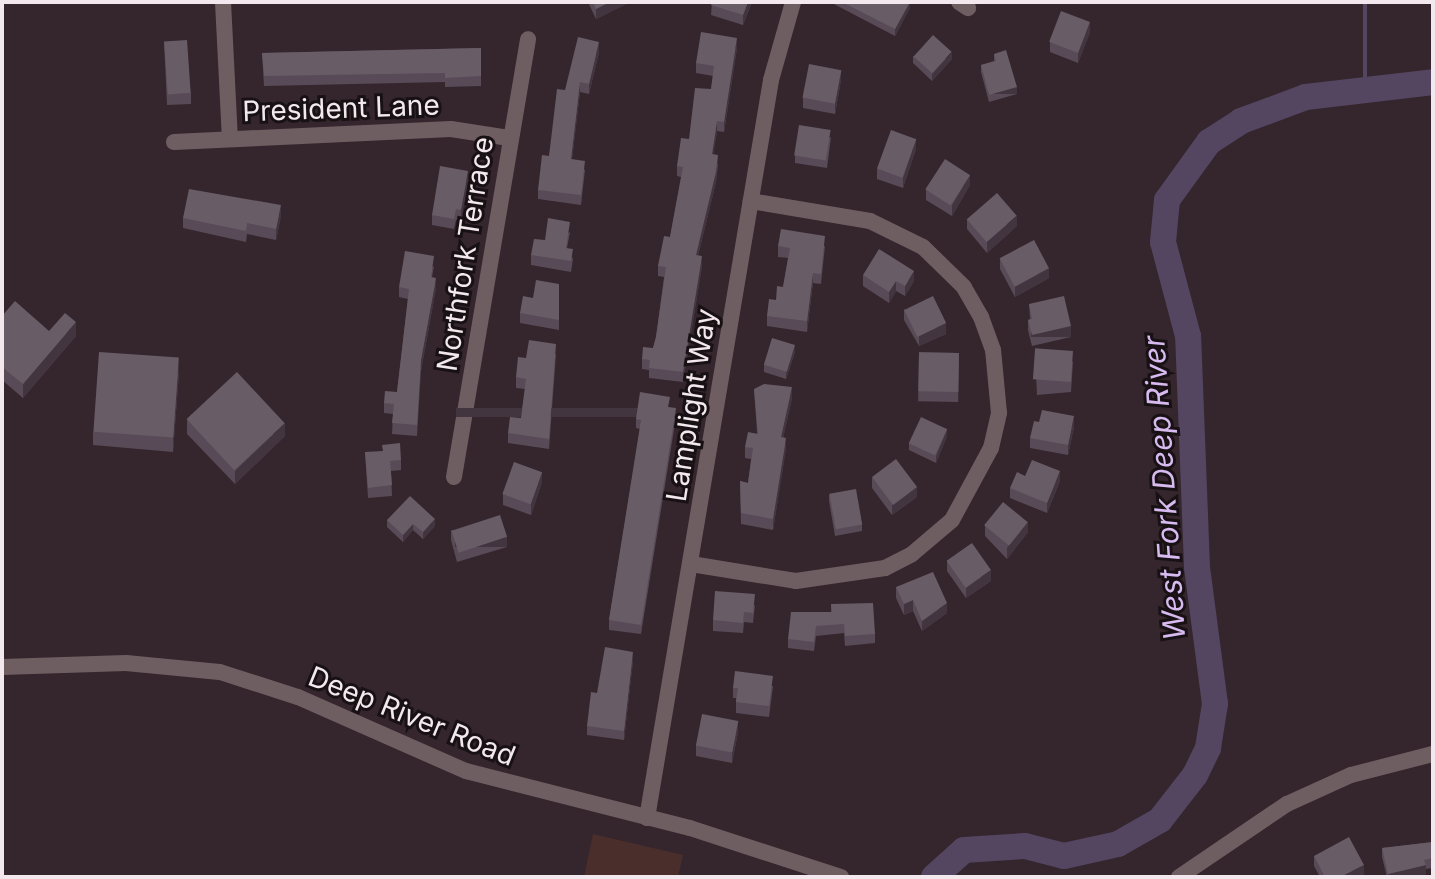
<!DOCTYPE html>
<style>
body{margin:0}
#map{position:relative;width:1435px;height:879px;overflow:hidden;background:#35252d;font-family:Inter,sans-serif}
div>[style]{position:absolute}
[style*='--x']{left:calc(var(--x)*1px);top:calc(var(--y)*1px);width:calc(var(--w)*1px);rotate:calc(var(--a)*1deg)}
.green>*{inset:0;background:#4a2e2b}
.stream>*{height:4px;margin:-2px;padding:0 2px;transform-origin:2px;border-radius:2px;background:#544561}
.river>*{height:26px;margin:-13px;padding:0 13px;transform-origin:13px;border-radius:13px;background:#544561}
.minor>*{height:16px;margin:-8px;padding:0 8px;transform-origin:8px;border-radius:8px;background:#6f5e61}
.wall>*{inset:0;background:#584b57;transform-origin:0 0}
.shaded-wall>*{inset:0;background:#433540;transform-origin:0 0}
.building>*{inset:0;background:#685c67;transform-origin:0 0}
span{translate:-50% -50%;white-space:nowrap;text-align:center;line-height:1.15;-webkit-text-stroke:6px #181114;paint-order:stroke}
.street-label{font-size:28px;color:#f3e8ed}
.water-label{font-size:30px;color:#d7baf0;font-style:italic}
.frame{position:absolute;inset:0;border:4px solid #f3e8ed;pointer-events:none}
</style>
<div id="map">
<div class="green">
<i style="clip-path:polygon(593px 834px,683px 855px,678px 877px,584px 877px)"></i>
</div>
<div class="stream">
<i style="--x:1365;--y:2;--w:91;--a:90"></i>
</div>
<div class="river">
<i style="--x:934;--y:877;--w:40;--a:-42"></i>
<i style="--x:964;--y:850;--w:61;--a:-3.8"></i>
<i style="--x:1025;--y:846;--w:40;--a:14.4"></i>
<i style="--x:1064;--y:856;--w:55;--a:-12.5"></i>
<i style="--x:1118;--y:844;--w:48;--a:-29.7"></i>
<i style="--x:1160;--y:820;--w:57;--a:-52.1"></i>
<i style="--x:1195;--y:775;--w:30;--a:-64"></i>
<i style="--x:1208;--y:748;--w:45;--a:-81"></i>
<i style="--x:1215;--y:704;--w:138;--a:-97.5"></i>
<i style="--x:1197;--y:567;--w:231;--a:-92.2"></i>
<i style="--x:1188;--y:336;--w:97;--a:-104.9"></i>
<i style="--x:1163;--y:242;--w:42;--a:-84.6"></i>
<i style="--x:1167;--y:200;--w:72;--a:-54.1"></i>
<i style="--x:1209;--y:142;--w:38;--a:-33"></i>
<i style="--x:1241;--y:121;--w:69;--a:-20.3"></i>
<i style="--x:1306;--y:97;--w:128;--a:-6.7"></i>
</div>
<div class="minor">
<i style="--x:223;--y:2;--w:136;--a:87.1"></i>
<i style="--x:959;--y:2;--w:11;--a:34"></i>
<i style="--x:174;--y:142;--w:277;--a:-2.7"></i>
<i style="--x:451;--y:129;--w:59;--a:8.8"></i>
<i style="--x:454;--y:477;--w:444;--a:-80.4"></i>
<i style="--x:691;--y:564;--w:106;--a:9.2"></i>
<i style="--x:796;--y:581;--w:90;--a:-8.3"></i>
<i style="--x:885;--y:568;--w:30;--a:-27"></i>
<i style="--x:912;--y:554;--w:52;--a:-40.4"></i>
<i style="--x:952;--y:520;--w:82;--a:-61.6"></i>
<i style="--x:991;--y:448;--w:36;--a:-77"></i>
<i style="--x:999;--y:413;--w:63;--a:-95.4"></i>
<i style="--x:993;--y:350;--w:35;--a:-110"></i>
<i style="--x:981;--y:317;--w:34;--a:-120"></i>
<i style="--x:964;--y:287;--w:57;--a:-135.7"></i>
<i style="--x:923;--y:247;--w:59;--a:-153.9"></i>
<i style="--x:870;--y:221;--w:121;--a:-170.5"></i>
<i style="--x:2;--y:667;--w:124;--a:-1.8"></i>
<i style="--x:126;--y:663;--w:94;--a:5.5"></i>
<i style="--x:220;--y:672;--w:82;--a:17.8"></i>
<i style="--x:298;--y:697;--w:184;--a:23.8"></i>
<i style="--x:466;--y:771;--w:231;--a:14.3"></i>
<i style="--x:690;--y:828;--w:159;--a:18"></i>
<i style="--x:647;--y:818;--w:748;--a:-80.46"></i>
<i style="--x:771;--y:80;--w:81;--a:-74.2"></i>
<i style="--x:1179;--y:877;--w:130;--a:-34.1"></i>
<i style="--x:1287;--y:804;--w:70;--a:-24.4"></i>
<i style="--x:1351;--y:775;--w:85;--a:-14.4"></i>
</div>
<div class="wall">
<i style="clip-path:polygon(588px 2px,626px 2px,626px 4px,596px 19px)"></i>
<i style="clip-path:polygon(712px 2px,752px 2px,743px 25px,711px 15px)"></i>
<i style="clip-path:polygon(830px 2px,910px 2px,910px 8px,895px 36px)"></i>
<i style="clip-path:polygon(1090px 32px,1078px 63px,1050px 52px,1050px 42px)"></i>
<i style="clip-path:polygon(164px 41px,191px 93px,191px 104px,167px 105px)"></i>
<i style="clip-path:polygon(481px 48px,481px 86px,445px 87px,445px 82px,264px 86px,262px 53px)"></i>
<i style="clip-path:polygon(737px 48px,724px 132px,717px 131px,713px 155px,718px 165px,716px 182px,698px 256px,702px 266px,683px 382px,649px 378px,649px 370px,642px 369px,642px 359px,653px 348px,656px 337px,664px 277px,658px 276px,658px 266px,670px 237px,681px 177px,677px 176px,677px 166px,711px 89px,713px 76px,696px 73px,696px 63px)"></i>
<i style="clip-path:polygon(599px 52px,589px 94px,580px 92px,572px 159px,585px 170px,581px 205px,538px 199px,538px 190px,549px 156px,565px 90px)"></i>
<i style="clip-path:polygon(994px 54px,1017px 94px,989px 102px,981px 72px,981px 65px,994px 61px)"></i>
<i style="clip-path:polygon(913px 56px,952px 59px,932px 81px,913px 63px)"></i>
<i style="clip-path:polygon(841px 80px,835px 114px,803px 108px,803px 97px)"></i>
<i style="clip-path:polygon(831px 137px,827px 168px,795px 163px,795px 156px)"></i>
<i style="clip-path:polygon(916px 149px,903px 188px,877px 179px,877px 169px)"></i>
<i style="clip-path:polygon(468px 181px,461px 220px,456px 220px,454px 229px,432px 225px,432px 215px)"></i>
<i style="clip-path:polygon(970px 185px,952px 216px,926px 200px,926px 190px)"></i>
<i style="clip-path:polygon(281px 216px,276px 240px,247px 234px,246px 242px,183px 228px,183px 218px)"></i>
<i style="clip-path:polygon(967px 219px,1017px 226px,987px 253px,967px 229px)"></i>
<i style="clip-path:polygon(570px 232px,567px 248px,573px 259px,571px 272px,531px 265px,531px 255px)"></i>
<i style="clip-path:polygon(778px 246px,825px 246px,821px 284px,813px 283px,807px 332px,767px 326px,767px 316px,783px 287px,788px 258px,778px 257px)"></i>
<i style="clip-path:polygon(1000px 259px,1049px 278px,1015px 297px,1000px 269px)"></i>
<i style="clip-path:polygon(434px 266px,432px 277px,436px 288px,421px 371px,417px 436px,392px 434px,393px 414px,384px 413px,384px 403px,397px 392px,408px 299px,399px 297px,399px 287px)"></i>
<i style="clip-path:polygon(863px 275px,914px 281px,905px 296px,896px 291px,889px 303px,863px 286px)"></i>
<i style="clip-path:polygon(559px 284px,559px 330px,520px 323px,520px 313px,533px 298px)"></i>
<i style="clip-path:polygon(1029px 304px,1071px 337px,1032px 346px,1028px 330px,1028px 320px,1030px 319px)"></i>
<i style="clip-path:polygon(904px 309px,946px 334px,919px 346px,904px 320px)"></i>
<i style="clip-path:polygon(2px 316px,49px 331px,76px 336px,23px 398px,2px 380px)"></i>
<i style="clip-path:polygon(795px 352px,786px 379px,764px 372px,764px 365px)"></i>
<i style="left:959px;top:353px;width:49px;height:40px;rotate:91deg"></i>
<i style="clip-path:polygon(556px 354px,549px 449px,508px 443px,508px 433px,521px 418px,525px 389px,516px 388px,516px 377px,526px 358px)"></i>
<i style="clip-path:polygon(1035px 354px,1073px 362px,1071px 392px,1037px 395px)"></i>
<i style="clip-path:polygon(179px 372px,173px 452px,93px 445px,93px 432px)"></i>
<i style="clip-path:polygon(754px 389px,792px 398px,783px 438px,786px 448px,773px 530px,741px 524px,740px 481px,748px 483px,751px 459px,745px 458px,745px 447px,757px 433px)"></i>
<i style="clip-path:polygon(670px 407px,676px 417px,641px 634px,609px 630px,609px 620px,640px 429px,636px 428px,636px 419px)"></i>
<i style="clip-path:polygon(187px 420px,285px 436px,235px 484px,187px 434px)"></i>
<i style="clip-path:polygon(1074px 427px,1068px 455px,1030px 448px,1030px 438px)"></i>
<i style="clip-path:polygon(947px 436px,936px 463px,909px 450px,909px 443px)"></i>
<i style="clip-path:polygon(365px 452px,401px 460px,401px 470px,391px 471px,392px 496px,368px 498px)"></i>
<i style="clip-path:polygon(872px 477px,917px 497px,892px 515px,872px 488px)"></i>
<i style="clip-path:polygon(1060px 481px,1047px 513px,1010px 498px,1010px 488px)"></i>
<i style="clip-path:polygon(542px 482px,531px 515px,503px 505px,503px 494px)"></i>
<i style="clip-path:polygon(829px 494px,862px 524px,862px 531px,835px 536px,829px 501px)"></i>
<i style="clip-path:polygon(387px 520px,435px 526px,423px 539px,413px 530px,403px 542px,387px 527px)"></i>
<i style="clip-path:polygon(985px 526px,1028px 532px,1007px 559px,985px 536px)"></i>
<i style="clip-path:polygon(451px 530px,507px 547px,457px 562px,451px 540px)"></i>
<i style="clip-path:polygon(947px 561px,991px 581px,966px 598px,947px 571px)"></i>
<i style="clip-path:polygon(896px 587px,947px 613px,922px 631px,913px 611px,904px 615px,896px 598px)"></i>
<i style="clip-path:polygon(831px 604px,875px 634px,875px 643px,845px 646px,844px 633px,816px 636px,814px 651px,788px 648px,788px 639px,831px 612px)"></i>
<i style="clip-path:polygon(755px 605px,753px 623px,744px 622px,743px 633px,713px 631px,713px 620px)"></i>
<i style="clip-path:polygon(633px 661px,624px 740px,587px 735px,587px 726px,597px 693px)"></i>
<i style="clip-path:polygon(773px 686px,769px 717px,736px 713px,736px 698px,733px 698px,733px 688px)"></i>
<i style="clip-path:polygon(738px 732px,732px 763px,696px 756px,696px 745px)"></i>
<i style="clip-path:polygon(1433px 842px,1433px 868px,1426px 869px,1426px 874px,1415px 877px,1387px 877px,1382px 857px,1382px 848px)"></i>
<i style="clip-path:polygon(1314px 856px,1364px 875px,1360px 877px,1320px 877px,1314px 866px)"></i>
</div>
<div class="shaded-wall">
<i style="clip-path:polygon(610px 2px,626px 2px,626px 4px,596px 19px,596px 9px)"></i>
<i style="clip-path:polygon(748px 2px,752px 2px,743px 25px,743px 15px)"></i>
<i style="clip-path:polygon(910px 2px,910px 8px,895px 36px,895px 29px)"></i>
<i style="clip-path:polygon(1090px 22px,1090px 32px,1078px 63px,1078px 52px)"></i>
<i style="clip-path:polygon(737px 38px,737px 48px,724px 132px,724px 122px)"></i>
<i style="clip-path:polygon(599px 42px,599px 52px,589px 94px,589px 84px)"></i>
<i style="clip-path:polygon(952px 52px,952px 59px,932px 81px,932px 74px)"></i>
<i style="clip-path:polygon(841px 70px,841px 80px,835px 114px,835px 103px)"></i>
<i style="clip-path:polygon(580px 82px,580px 92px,571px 169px,571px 159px)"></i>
<i style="left:1017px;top:87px;width:7px;height:29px;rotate:90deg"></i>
<i style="clip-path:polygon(717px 121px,717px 131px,712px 164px,712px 154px)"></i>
<i style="clip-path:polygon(916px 139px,916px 149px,903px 188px,903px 178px)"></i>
<i style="clip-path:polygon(718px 155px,716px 182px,696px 265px,696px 255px)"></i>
<i style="clip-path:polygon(468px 171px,468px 181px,461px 220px,461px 210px)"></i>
<i style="clip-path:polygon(970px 175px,970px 185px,952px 216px,952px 205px)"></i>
<i style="clip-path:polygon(281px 205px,281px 216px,276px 240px,276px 229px)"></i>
<i style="clip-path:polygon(1017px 216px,1017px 226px,987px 253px,987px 242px)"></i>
<i style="clip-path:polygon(702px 256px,702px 266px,683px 382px,683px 372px)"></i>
<i style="clip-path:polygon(1049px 268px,1049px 278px,1015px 297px,1015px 287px)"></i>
<i style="clip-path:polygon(914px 271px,914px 281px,905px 296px,905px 286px)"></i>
<i style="clip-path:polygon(813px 273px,813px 283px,807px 332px,807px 321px)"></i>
<i style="clip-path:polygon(436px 278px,436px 288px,421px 371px,417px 436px,421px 360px)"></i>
<i style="clip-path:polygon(896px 281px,896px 291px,889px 303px,889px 292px)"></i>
<i style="clip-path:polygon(76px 322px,76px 336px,23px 398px,23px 384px)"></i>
<i style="clip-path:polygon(946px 323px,946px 334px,919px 346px,919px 336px)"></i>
<i style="left:1071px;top:326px;width:11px;height:40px;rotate:90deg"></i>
<i style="clip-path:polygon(795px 345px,795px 352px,786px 379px,786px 372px)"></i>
<i style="clip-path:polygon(179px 358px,179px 372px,173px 452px,173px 438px)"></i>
<i style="clip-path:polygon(792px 387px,792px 398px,781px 448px,781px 437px)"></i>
<i style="left:676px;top:408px;width:9px;height:220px;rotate:90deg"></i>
<i style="clip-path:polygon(1074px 416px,1074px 427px,1068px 455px,1068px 445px)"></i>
<i style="clip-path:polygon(285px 423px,285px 436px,235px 484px,235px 471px)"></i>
<i style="clip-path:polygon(947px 429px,947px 436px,936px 463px,936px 456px)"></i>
<i style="clip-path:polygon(786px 438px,786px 448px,773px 530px,773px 519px)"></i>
<i style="clip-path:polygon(1060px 471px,1060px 481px,1047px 513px,1047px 503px)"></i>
<i style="clip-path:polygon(542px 472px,542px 482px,531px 515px,531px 504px)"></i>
<i style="clip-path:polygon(917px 487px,917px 497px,892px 515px,892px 505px)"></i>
<i style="clip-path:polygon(435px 519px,435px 526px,423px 539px,423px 532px)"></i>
<i style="clip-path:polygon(1028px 522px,1028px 532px,1007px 559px,1007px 548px)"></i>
<i style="clip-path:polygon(413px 524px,413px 530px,403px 542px,403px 535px)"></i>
<i style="left:507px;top:537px;width:10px;height:52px;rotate:90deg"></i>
<i style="clip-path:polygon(991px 570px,991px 581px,966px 598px,966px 588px)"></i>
<i style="clip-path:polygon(913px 600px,913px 611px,904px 615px,904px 604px)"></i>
<i style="clip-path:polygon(947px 603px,947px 613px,922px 631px,922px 621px)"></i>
<i style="clip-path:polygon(633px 652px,633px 661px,624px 740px,624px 731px)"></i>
<i style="clip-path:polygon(738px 721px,738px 732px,732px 763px,732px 752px)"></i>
<i style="clip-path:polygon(1364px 865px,1364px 875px,1360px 877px,1344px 877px,1344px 875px)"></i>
<i style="clip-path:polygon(1426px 865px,1426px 874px,1415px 877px,1388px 877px,1388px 874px)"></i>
</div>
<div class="building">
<i style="clip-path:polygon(593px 2px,610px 2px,596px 9px)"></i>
<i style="clip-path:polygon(712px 2px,748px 2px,743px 15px,711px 5px)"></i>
<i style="clip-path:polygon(842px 2px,910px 2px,895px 29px)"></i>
<i style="left:1061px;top:11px;width:31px;height:33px;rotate:21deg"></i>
<i style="clip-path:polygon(701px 32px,737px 38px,724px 122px,717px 121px,712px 154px,718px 155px,716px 172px,696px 255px,702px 256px,683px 372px,649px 368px,650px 360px,642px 359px,643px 347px,653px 348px,656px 337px,666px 267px,658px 266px,664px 236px,670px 237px,683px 167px,677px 166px,681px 138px,689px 139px,695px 88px,711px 89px,714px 66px,696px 63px)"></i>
<i style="left:933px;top:35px;width:25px;height:29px;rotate:42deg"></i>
<i style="clip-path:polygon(578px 37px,599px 42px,589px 84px,580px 82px,571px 159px,585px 161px,581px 195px,538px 190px,542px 155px,549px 156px,557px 89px,565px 90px)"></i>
<i style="left:187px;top:40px;width:53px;height:23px;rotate:86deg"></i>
<i style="clip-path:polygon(481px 48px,481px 76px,445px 78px,445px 73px,264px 76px,262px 53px)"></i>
<i style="clip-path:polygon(1006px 50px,1017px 87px,989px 95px,981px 65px,996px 61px,994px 54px)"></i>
<i style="left:809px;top:64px;width:33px;height:34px;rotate:11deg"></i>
<i style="left:799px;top:125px;width:32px;height:31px;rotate:9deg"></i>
<i style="left:891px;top:130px;width:27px;height:41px;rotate:20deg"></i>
<i style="left:945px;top:159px;width:30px;height:36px;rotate:33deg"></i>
<i style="clip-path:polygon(440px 166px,468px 171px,461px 210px,456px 209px,454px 219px,432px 215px)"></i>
<i style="clip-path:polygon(189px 189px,281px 205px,276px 229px,247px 223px,246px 231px,183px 218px)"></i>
<i style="left:997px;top:193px;width:30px;height:40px;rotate:49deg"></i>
<i style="clip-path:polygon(548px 218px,570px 222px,566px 248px,573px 249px,571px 261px,531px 255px,534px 239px,545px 240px)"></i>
<i style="clip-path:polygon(781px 229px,825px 236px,821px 274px,813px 273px,807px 321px,767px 316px,769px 299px,776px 300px,777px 286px,783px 287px,790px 248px,778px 246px)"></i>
<i style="left:1034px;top:240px;width:32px;height:39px;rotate:62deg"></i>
<i style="clip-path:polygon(879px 249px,914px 271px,905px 286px,896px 281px,889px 292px,863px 275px)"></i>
<i style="clip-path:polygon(405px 251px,434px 256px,431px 277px,436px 278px,421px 360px,417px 425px,392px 423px,394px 404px,384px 403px,385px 391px,397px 392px,409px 289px,399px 287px)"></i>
<i style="clip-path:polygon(536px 280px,559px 284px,559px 320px,520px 313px,523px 296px,533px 298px)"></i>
<i style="left:933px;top:296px;width:30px;height:32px;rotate:64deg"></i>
<i style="clip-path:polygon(1064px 296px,1071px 326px,1032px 335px,1028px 320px,1032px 319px,1029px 304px)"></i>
<i style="clip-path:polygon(15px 301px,49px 331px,65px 313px,76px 322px,23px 384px,2px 367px,2px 316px)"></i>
<i style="left:772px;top:338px;width:24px;height:28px;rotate:17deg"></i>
<i style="clip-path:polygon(529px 340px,556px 344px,549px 439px,508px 433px,510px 417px,521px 418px,526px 379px,516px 377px,518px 357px,526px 358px)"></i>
<i style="left:1073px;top:351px;width:31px;height:38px;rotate:94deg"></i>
<i style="left:99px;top:352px;width:80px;height:80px;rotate:4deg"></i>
<i style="left:959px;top:353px;width:39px;height:40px;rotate:91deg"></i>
<i style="left:237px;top:372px;width:70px;height:69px;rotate:47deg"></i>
<i style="clip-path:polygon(764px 384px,792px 387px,781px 437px,786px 438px,773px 519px,741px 513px,740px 481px,748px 483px,753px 448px,745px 447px,748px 432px,758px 434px,754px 389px)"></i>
<i style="clip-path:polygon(640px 392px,670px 397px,668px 407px,676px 408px,641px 625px,609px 620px,641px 420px,636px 419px)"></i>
<i style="clip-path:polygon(1042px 410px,1074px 416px,1068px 445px,1030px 438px,1034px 421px,1039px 422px)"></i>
<i style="left:921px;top:417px;width:29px;height:29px;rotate:25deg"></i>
<i style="clip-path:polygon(400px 443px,401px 460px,390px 461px,392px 485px,368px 488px,365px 452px,383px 451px,382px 445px)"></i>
<i style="left:896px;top:459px;width:35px;height:30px;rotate:53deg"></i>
<i style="clip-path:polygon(1032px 460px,1060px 471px,1047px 503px,1010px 488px,1017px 472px,1025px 476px)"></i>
<i style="left:514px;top:462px;width:30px;height:34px;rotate:20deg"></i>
<i style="left:856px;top:489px;width:36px;height:27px;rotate:80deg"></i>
<i style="clip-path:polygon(410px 496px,435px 519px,423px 532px,413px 524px,403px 535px,387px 520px)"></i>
<i style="left:1003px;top:502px;width:32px;height:30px;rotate:39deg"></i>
<i style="left:500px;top:515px;width:23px;height:51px;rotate:72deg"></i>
<i style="left:972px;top:543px;width:33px;height:31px;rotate:55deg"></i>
<i style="clip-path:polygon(933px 572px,947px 603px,922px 621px,913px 600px,904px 604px,896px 587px)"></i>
<i style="clip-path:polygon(715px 591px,755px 594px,753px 613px,744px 612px,743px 623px,713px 620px)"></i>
<i style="clip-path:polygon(873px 603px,875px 634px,845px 636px,844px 624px,816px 626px,814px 642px,788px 639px,791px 612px,832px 612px,831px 604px)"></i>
<i style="clip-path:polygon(605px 647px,633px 652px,624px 731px,587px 726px,591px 692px,597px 693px)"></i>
<i style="clip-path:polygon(735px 671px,773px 676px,769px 706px,736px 702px,738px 688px,733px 688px)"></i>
<i style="left:702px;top:714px;width:37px;height:32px;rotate:11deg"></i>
<i style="clip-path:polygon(1349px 837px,1364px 865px,1344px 875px,1345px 877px,1325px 877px,1314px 856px)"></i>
<i style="clip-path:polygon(1433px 842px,1433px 858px,1424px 860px,1426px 865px,1388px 874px,1382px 848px)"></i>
</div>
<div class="street-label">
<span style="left:341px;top:108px;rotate:-2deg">President Lane</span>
<span style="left:465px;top:254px;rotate:-81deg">Northfork Terrace</span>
<span style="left:691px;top:405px;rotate:-81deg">Lamplight Way</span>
<span style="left:412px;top:716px;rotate:22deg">Deep River Road</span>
</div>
<div class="water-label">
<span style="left:1164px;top:488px;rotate:-94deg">West Fork Deep River</span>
</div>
<div class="frame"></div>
</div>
